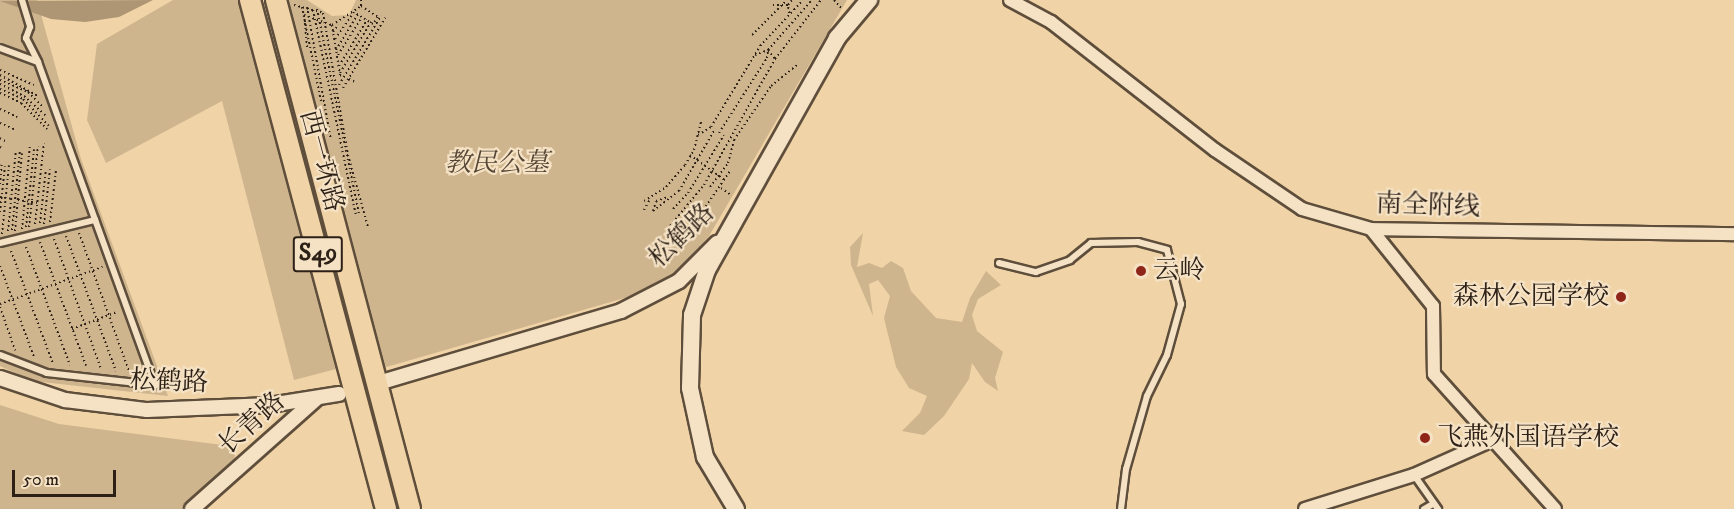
<!DOCTYPE html>
<meta charset="utf-8">
<style>
body{margin:0}
#map{position:relative;width:1734px;height:509px;overflow:hidden;background:#f0d3a6;font-family:"IM FELL DW Pica","Noto Serif SC",serif}
div>[style]{position:absolute}
[style*='--x']{left:calc(var(--x)*1px);top:calc(var(--y)*1px);width:calc(var(--w)*1px);rotate:calc(var(--a)*1deg)}
.green>*{inset:0;background:#cfb58e}
.water>*{inset:0;background:#ae9675}
.path>*{height:2px;margin-top:-1px;transform-origin:0;background:repeating-linear-gradient(90deg,#2d2117 0 1.5px,transparent 0 4.5px)}
.roads{filter:drop-shadow(2px 0 #5e4e3b) drop-shadow(-2px 0 #5e4e3b) drop-shadow(0 2px #5e4e3b) drop-shadow(0 -2px #5e4e3b)}
.service>*{height:6px;margin:-3px;padding:0 3px;transform-origin:3px;border-radius:3px;background:#f5e2c5}
.minor>*{height:12px;margin:-6px;padding:0 6px;transform-origin:6px;border-radius:6px;background:#f5e2c5}
.tertiary>*{height:14px;margin:-7px;padding:0 7px;transform-origin:7px;border-radius:7px;background:#f5e2c5}
.secondary>*{height:16px;margin:-8px;padding:0 8px;transform-origin:8px;border-radius:8px;background:#f5e2c5}
.trunk>*{height:20px;margin:-10px;padding:0 10px;transform-origin:10px;border-radius:10px;background:#f0d3a6}
.dots>*{width:16px;height:16px;translate:-50% -50%;box-sizing:border-box;border:3px solid #f5e2c5;border-radius:50%}
span{translate:-50% -50%;white-space:nowrap;text-align:center;line-height:1.15;-webkit-text-stroke:4.5px #f5e2c5;paint-order:stroke}
.shield-label span{padding:2px 4px;background:#f5e2c5;border:2px solid;border-radius:4px;-webkit-text-stroke-width:0}
.shield-label{font-size:24px;color:#2d2117;font-weight:700}
.street-label{font-size:26px;color:#2d2117}
.park-label{font-size:26px;color:#564635;font-style:italic}
.poi-label{font-size:26px;color:#2d2117}
.left{translate:0 -50%;text-align:left}
.right{translate:-100% -50%;text-align:right}
.scale{position:absolute;left:12px;top:470px;width:104px;height:27px;box-sizing:border-box;border:3px solid #2d2117;border-top:0;padding-left:8px;font-size:18px;line-height:21px;white-space:nowrap;color:#2d2117;-webkit-text-stroke:4px #f5e2c5;paint-order:stroke}
</style>
<div id="map">
<div class="green">
<i style="clip-path:polygon(0 0,37px 0,81px 159px,168px 396px,33px 381px,0 366px)"></i>
<i style="clip-path:polygon(173px 0,241px 0,340px 368px,294px 380px,222px 101px,106px 163px,87px 120px,97px 44px)"></i>
<i style="clip-path:polygon(283px 0,307px 0,332px 16px,349px 15px,356px 0,847px 0,709px 236px,676px 273px,628px 297px,383px 368px)"></i>
<i style="clip-path:polygon(863px 233px,857px 267px,869px 263px,882px 268px,891px 261px,903px 268px,911px 291px,936px 318px,962px 322px,970px 298px,986px 271px,1001px 285px,978px 299px,972px 315px,977px 331px,1003px 352px,995px 378px,998px 391px,985px 382px,972px 363px,969px 379px,944px 416px,924px 435px,902px 431px,920px 413px,927px 396px,909px 388px,896px 367px,884px 318px,890px 296px,878px 280px,869px 284px,873px 316px,851px 265px,850px 247px)"></i>
<i style="clip-path:polygon(0 405px,59px 424px,238px 447px,229px 473px,196px 509px,0 509px)"></i>
</div>
<div class="water">
<i style="clip-path:polygon(153px 0,119px 17px,85px 22px,51px 19px,0 1px)"></i>
</div>
<div class="path">
<i style="--x:361;--y:0;--w:6;--a:90"></i>
<i style="--x:834;--y:0;--w:12;--a:48"></i>
<i style="--x:294;--y:5;--w:30;--a:15"></i>
<i style="--x:323;--y:13;--w:144;--a:80"></i>
<i style="--x:348;--y:155;--w:75;--a:74.5"></i>
<i style="--x:773;--y:5;--w:15;--a:0"></i>
<i style="--x:302;--y:7;--w:96;--a:78.6"></i>
<i style="--x:307;--y:7;--w:135;--a:79.8"></i>
<i style="--x:317;--y:9;--w:209;--a:78.4"></i>
<i style="--x:313;--y:10;--w:210;--a:78.2"></i>
<i style="--x:789;--y:13;--w:8;--a:-97"></i>
<i style="--x:788;--y:5;--w:6;--a:-51"></i>
<i style="--x:332;--y:25;--w:51;--a:80.9"></i>
<i style="--x:340;--y:75;--w:4;--a:34"></i>
<i style="--x:333;--y:32;--w:9;--a:-54"></i>
<i style="--x:752;--y:35;--w:49;--a:-45"></i>
<i style="--x:307;--y:47;--w:32;--a:-95"></i>
<i style="--x:304;--y:15;--w:30;--a:20"></i>
<i style="--x:332;--y:25;--w:35;--a:-33"></i>
<i style="--x:361;--y:6;--w:20;--a:33"></i>
<i style="--x:378;--y:17;--w:9;--a:126"></i>
<i style="--x:373;--y:24;--w:22;--a:-148"></i>
<i style="--x:354;--y:12;--w:33;--a:125"></i>
<i style="--x:336;--y:50;--w:42;--a:-58.6"></i>
<i style="--x:338;--y:55;--w:45;--a:-57.7"></i>
<i style="--x:755;--y:55;--w:14;--a:-21"></i>
<i style="--x:768;--y:50;--w:11;--a:52"></i>
<i style="--x:339;--y:66;--w:54;--a:-58.7"></i>
<i style="--x:0;--y:70;--w:37;--a:24"></i>
<i style="--x:340;--y:73;--w:60;--a:-58.7"></i>
<i style="--x:0;--y:75;--w:43;--a:28.9"></i>
<i style="--x:349;--y:79;--w:7;--a:27"></i>
<i style="--x:0;--y:80;--w:30;--a:23"></i>
<i style="--x:28;--y:92;--w:20;--a:45"></i>
<i style="--x:0;--y:84;--w:27;--a:27"></i>
<i style="--x:24;--y:96;--w:31;--a:42"></i>
<i style="--x:339;--y:85;--w:81;--a:-58.7"></i>
<i style="--x:343;--y:88;--w:82;--a:-59"></i>
<i style="--x:0;--y:89;--w:25;--a:23"></i>
<i style="--x:23;--y:99;--w:37;--a:46"></i>
<i style="--x:0;--y:93;--w:23;--a:25"></i>
<i style="--x:21;--y:103;--w:37;--a:45"></i>
<i style="--x:0;--y:109;--w:19;--a:25"></i>
<i style="--x:0;--y:123;--w:17;--a:24"></i>
<i style="--x:719;--y:133;--w:89;--a:-57.4"></i>
<i style="--x:767;--y:58;--w:8;--a:-83"></i>
<i style="--x:768;--y:50;--w:67;--a:-48.7"></i>
<i style="--x:698;--y:135;--w:15;--a:-32"></i>
<i style="--x:711;--y:127;--w:95;--a:-58.8"></i>
<i style="--x:760;--y:46;--w:63;--a:-46.9"></i>
<i style="--x:0;--y:138;--w:8;--a:30"></i>
<i style="--x:0;--y:147;--w:2;--a:27"></i>
<i style="--x:690;--y:155;--w:44;--a:35.8"></i>
<i style="--x:0;--y:184;--w:21;--a:-85"></i>
<i style="--x:710;--y:187;--w:30;--a:-53"></i>
<i style="--x:728;--y:163;--w:24;--a:-75"></i>
<i style="--x:734;--y:140;--w:65;--a:-55.6"></i>
<i style="--x:771;--y:86;--w:35;--a:-39"></i>
<i style="--x:721;--y:188;--w:12;--a:35"></i>
<i style="--x:0;--y:197;--w:12;--a:9"></i>
<i style="--x:18;--y:200;--w:21;--a:8"></i>
<i style="--x:644;--y:201;--w:26;--a:-32"></i>
<i style="--x:666;--y:187;--w:29;--a:-49"></i>
<i style="--x:685;--y:165;--w:17;--a:-59"></i>
<i style="--x:694;--y:150;--w:30;--a:-76"></i>
<i style="--x:673;--y:209;--w:22;--a:-47"></i>
<i style="--x:688;--y:193;--w:68;--a:-58.2"></i>
<i style="--x:644;--y:210;--w:13;--a:-61"></i>
<i style="--x:653;--y:211;--w:33;--a:-38"></i>
<i style="--x:679;--y:191;--w:72;--a:-59.9"></i>
<i style="--x:653;--y:211;--w:10;--a:-73"></i>
<i style="--x:656;--y:201;--w:13;--a:-18"></i>
<i style="--x:0;--y:212;--w:46;--a:-83.8"></i>
<i style="--x:50;--y:222;--w:52;--a:-83.4"></i>
<i style="--x:40;--y:223;--w:54;--a:-83.7"></i>
<i style="--x:35;--y:224;--w:81;--a:-83.7"></i>
<i style="--x:44;--y:224;--w:55;--a:-83.8"></i>
<i style="--x:693;--y:225;--w:65;--a:-55.6"></i>
<i style="--x:670;--y:226;--w:53;--a:-50.3"></i>
<i style="--x:704;--y:185;--w:145;--a:-60.6"></i>
<i style="--x:775;--y:59;--w:75;--a:-52.1"></i>
<i style="--x:26;--y:227;--w:78;--a:-84.1"></i>
<i style="--x:29;--y:227;--w:81;--a:-83.7"></i>
<i style="--x:22;--y:229;--w:84;--a:-84.6"></i>
<i style="--x:12;--y:230;--w:80;--a:-84.3"></i>
<i style="--x:8;--y:231;--w:81;--a:-84.4"></i>
<i style="--x:15;--y:231;--w:78;--a:-84.9"></i>
<i style="--x:79;--y:233;--w:147;--a:70.1"></i>
<i style="--x:2;--y:234;--w:69;--a:-84.2"></i>
<i style="--x:66;--y:236;--w:144;--a:69.7"></i>
<i style="--x:54;--y:239;--w:138;--a:70.1"></i>
<i style="--x:40;--y:242;--w:132;--a:69.6"></i>
<i style="--x:26;--y:247;--w:126;--a:69.6"></i>
<i style="--x:11;--y:251;--w:121;--a:69.6"></i>
<i style="--x:0;--y:266;--w:97;--a:69.5"></i>
<i style="--x:0;--y:304;--w:109;--a:-19.9"></i>
<i style="--x:0;--y:307;--w:46;--a:70.8"></i>
<i style="--x:72;--y:329;--w:48;--a:-20.7"></i>
</div>
<div class="roads">
<div class="service">
<i style="--x:22;--y:0;--w:28;--a:73"></i>
<i style="--x:30;--y:27;--w:12;--a:110"></i>
<i style="--x:26;--y:38;--w:27;--a:63"></i>
<i style="--x:0;--y:48;--w:40;--a:20.2"></i>
<i style="--x:38;--y:62;--w:344;--a:70.1"></i>
<i style="--x:155;--y:385;--w:109;--a:-173.7"></i>
<i style="--x:47;--y:373;--w:50;--a:-159"></i>
<i style="--x:0;--y:243;--w:98;--a:-13.6"></i>
<i style="--x:999;--y:263;--w:38;--a:14"></i>
<i style="--x:1036;--y:272;--w:36;--a:-19"></i>
<i style="--x:1070;--y:260;--w:27;--a:-39"></i>
<i style="--x:1091;--y:243;--w:47;--a:-1.2"></i>
<i style="--x:1138;--y:242;--w:30;--a:15"></i>
<i style="--x:1167;--y:250;--w:56;--a:75.5"></i>
<i style="--x:1181;--y:304;--w:53;--a:105.4"></i>
<i style="--x:1167;--y:355;--w:46;--a:116"></i>
<i style="--x:1147;--y:396;--w:76;--a:106"></i>
<i style="--x:1126;--y:469;--w:40;--a:97.1"></i>
<i style="--x:1414;--y:475;--w:42;--a:54.8"></i>
<i style="--x:1424;--y:509;--w:10;--a:-29"></i>
</div>
<div class="minor">
<i style="--x:1010;--y:0;--w:47;--a:28.2"></i>
<i style="--x:1051;--y:22;--w:208;--a:38"></i>
<i style="--x:1215;--y:150;--w:105;--a:34.1"></i>
<i style="--x:1302;--y:209;--w:72;--a:16.2"></i>
<i style="--x:1371;--y:229;--w:363;--a:0.8"></i>
<i style="--x:1371;--y:229;--w:99;--a:51.2"></i>
<i style="--x:1433;--y:306;--w:68;--a:89.2"></i>
<i style="--x:1434;--y:374;--w:181;--a:48.1"></i>
<i style="--x:1305;--y:509;--w:114;--a:-17.3"></i>
<i style="--x:1414;--y:475;--w:89;--a:-24"></i>
</div>
<div class="tertiary">
<i style="--x:0;--y:378;--w:69;--a:18.7"></i>
<i style="--x:65;--y:400;--w:83;--a:7"></i>
<i style="--x:147;--y:410;--w:123;--a:-2.3"></i>
<i style="--x:270;--y:405;--w:70;--a:-9.1"></i>
<i style="--x:385;--y:381;--w:246;--a:-16.5"></i>
<i style="--x:621;--y:311;--w:65;--a:-27.3"></i>
<i style="--x:679;--y:281;--w:54;--a:-45"></i>
<i style="--x:192;--y:509;--w:166;--a:-41.6"></i>
</div>
<div class="secondary">
<i style="--x:736;--y:509;--w:61;--a:-120.8"></i>
<i style="--x:705;--y:457;--w:71;--a:-102.3"></i>
<i style="--x:690;--y:388;--w:73;--a:-88.4"></i>
<i style="--x:692;--y:315;--w:47;--a:-71.6"></i>
<i style="--x:707;--y:270;--w:266;--a:-60.7"></i>
<i style="--x:837;--y:38;--w:50;--a:-49.9"></i>
</div>
<div class="trunk">
<i style="--x:250;--y:0;--w:527;--a:75.04"></i>
<i style="--x:276;--y:0;--w:526;--a:75.25"></i>
</div>
</div>
<div class="dots">
<i style="left:1141px;top:271px;background:#8f2418"></i>
<i style="left:1621px;top:297px;background:#8f2418"></i>
<i style="left:1425px;top:438px;background:#8f2418"></i>
</div>
<div class="shield-label">
<span style="left:318px;top:254px">S49</span>
</div>
<div class="street-label">
<span style="left:321px;top:161px;rotate:75deg">西一环路</span>
<span style="left:1428px;top:206px;rotate:2deg">南全附线</span>
<span style="left:682px;top:236px;rotate:-44deg">松鹤路</span>
<span style="left:169px;top:382px;rotate:2deg">松鹤路</span>
<span style="left:252px;top:424px;rotate:-42deg">长青路</span>
</div>
<div class="park-label">
<span style="left:497px;top:164px">教民公墓</span>
</div>
<div class="poi-label">
<span class="left" style="left:1153px;top:271px">云岭</span>
<span class="right" style="left:1609px;top:297px">森林公园学校</span>
<span class="left" style="left:1437px;top:438px">飞燕外国语学校</span>
</div>
<div class="scale">50 m</div>
</div>
